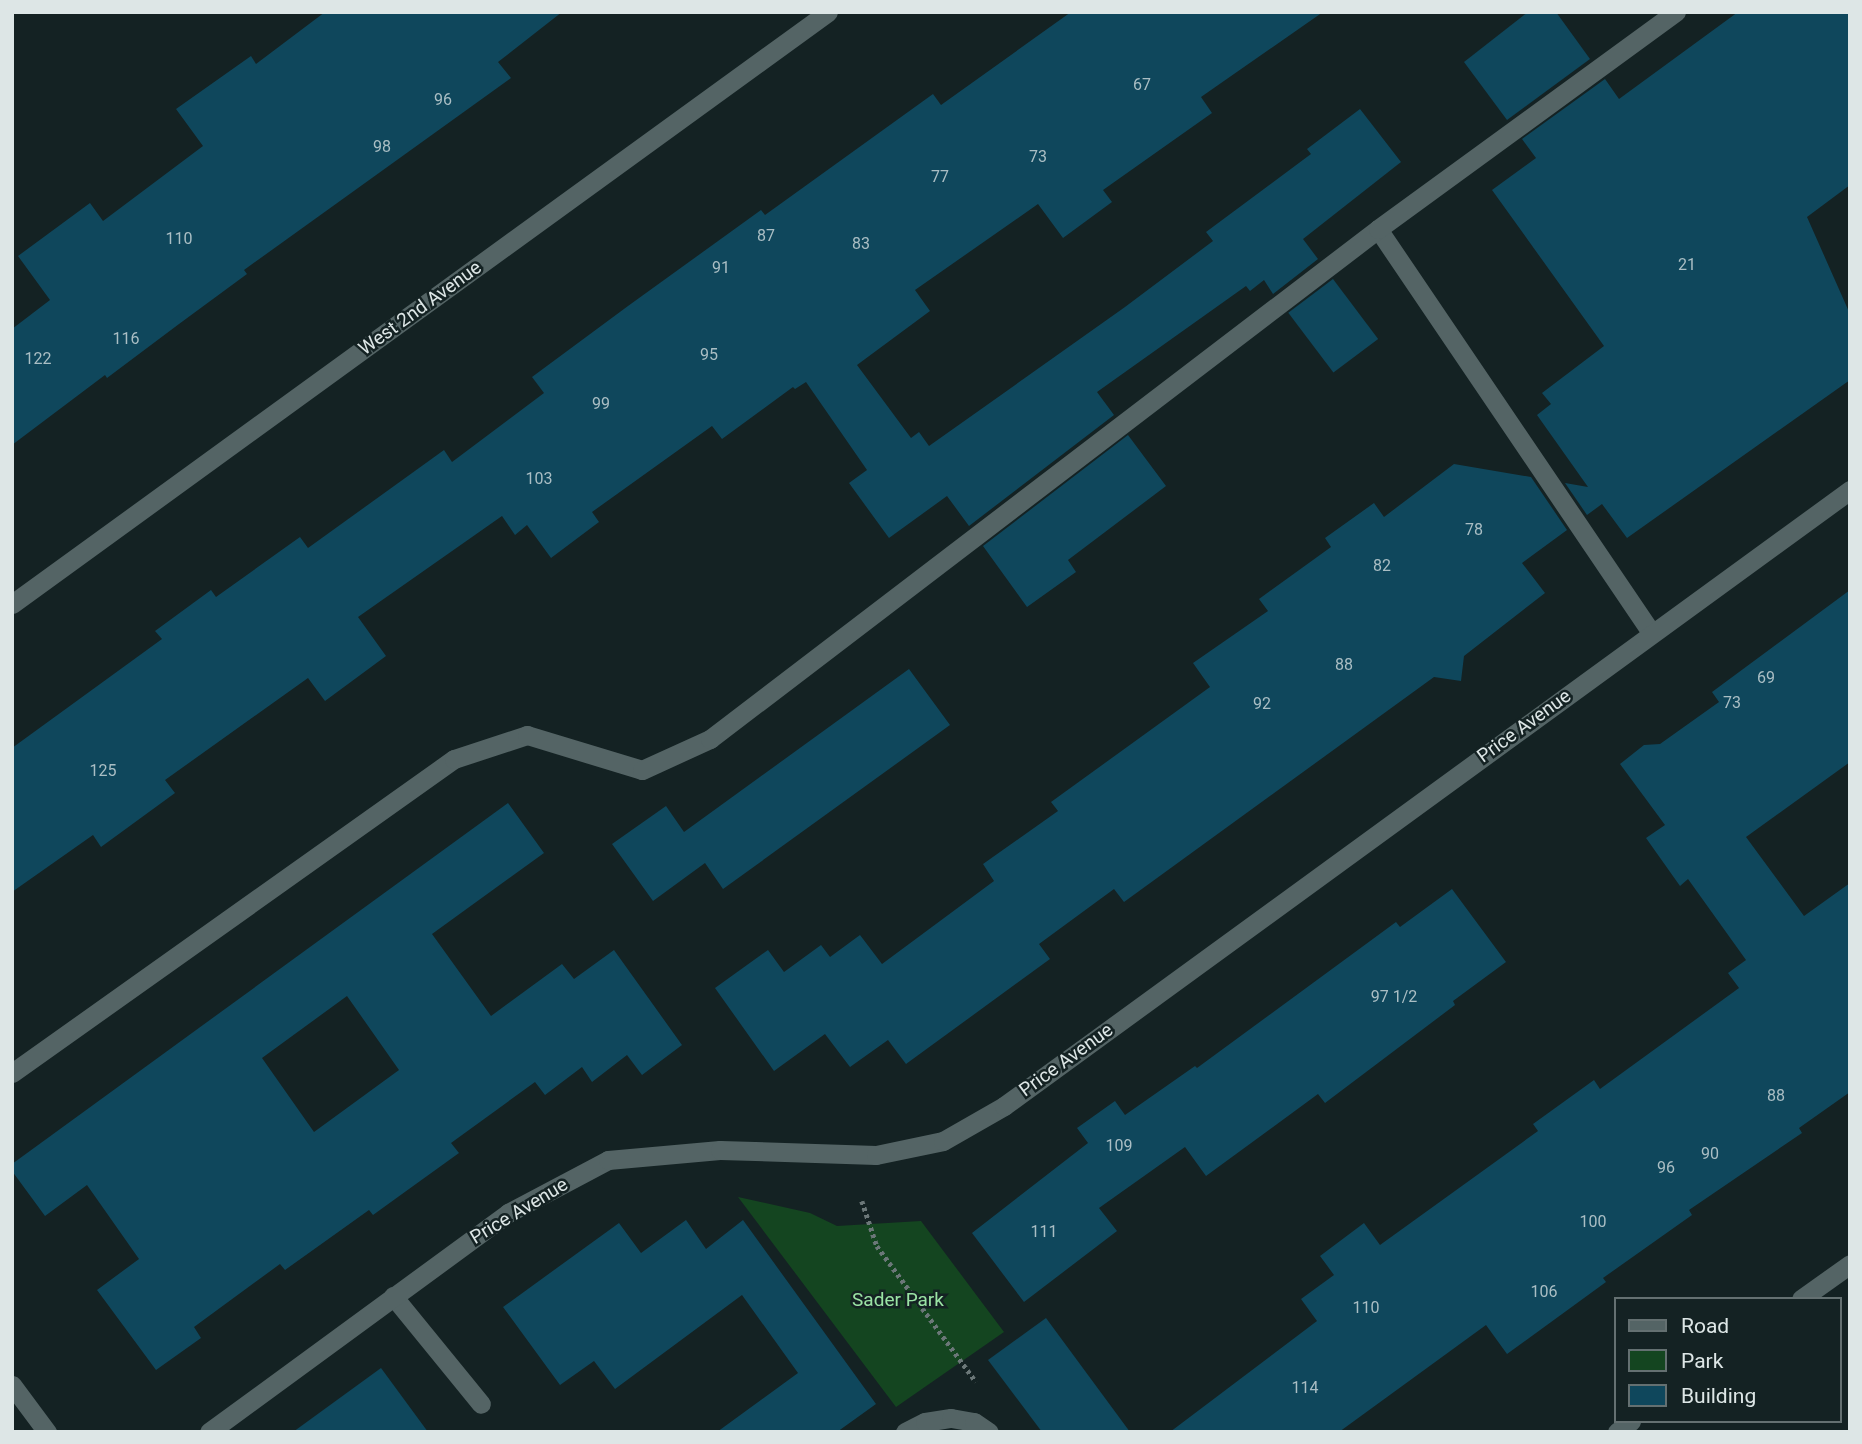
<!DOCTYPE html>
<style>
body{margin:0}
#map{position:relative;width:1862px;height:1444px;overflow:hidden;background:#142223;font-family:Roboto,sans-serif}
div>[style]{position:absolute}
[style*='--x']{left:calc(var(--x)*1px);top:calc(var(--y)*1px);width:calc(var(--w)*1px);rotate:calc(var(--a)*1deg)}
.green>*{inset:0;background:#144520}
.building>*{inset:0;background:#0f475c;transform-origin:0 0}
.path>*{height:4.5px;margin-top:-2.25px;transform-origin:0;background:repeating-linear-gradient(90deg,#6b7778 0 3.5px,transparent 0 7px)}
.service>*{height:19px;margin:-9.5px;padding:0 9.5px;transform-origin:9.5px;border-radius:9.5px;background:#546465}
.minor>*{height:19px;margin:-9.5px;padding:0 9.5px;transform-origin:9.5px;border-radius:9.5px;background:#546465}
span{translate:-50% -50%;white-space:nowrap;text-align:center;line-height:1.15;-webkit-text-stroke:5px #142223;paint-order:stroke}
.number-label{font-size:16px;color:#aabec4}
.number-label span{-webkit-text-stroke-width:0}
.street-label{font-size:19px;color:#dde6e6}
.park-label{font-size:19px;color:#9ae3a4}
.frame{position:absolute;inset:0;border:14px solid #dde6e6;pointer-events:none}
.legend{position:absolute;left:1614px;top:1297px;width:228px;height:126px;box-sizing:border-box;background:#142223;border:2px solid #647071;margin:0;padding:9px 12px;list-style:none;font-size:21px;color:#dde6e6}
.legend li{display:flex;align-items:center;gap:14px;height:35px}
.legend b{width:35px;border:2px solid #647071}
</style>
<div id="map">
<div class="green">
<i style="clip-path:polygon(738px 1197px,810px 1213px,837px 1226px,921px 1221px,1004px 1332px,896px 1407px)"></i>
</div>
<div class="building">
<i style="clip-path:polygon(325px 12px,562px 12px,498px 62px,511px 78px,244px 270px,247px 274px,179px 324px,107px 378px,105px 375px,12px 445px,12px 329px,50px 300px,18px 256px,90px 203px,103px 221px,203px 146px,176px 109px,251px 56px,256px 64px)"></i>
<i style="clip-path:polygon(1071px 12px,1323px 12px,1201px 97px,1212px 113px,1103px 190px,1112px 202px,1063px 238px,1038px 204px,915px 290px,930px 311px,857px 365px,911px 438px,919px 432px,929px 446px,1125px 307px,1213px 241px,1206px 232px,1311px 154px,1307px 149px,1360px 109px,1401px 162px,1303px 239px,1318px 259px,1273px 294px,1264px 280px,1250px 291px,1246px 286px,1097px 392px,1114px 415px,969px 526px,947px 496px,889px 538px,849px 483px,867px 470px,806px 382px,795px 389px,793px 387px,722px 439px,712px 426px,592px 512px,599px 522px,551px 558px,527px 525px,515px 535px,502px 516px,358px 617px,386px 656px,325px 701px,308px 678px,165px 780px,175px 793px,101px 847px,93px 835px,12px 892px,12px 748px,162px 639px,155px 631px,211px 590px,216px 597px,300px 537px,308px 548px,444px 450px,452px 462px,544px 393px,532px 377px,628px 306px,761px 210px,765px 215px,933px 94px,941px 105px)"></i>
<i style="clip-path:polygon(1528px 12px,1556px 12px,1590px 59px,1507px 120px,1464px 62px)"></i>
<i style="clip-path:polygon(1738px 12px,1850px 12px,1850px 185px,1807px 217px,1850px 314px,1850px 380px,1627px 538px,1602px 504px,1587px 515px,1565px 483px,1588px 487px,1537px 415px,1551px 404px,1542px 393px,1604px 346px,1492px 190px,1536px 158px,1522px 139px,1605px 79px,1619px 99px)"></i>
<i style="left:1333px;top:279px;width:75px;height:56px;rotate:53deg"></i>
<i style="clip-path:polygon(1128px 435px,1166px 486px,1068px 560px,1076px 572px,1027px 607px,983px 546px)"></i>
<i style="clip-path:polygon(1454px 464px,1531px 477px,1567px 530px,1522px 563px,1545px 593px,1464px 656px,1461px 681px,1434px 677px,1124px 902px,1114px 889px,1039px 944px,1050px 959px,906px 1064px,888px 1040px,850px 1067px,825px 1034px,774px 1071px,715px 988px,768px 950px,784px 972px,821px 945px,830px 957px,860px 935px,882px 964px,994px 881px,983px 864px,1058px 811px,1051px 802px,1210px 687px,1193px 663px,1268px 611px,1259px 599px,1331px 547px,1325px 538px,1374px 503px,1384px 517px)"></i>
<i style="clip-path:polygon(1850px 590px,1850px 762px,1746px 837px,1804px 916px,1850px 883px,1850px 1092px,1799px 1128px,1802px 1133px,1689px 1210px,1692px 1215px,1603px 1278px,1606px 1282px,1507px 1354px,1486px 1325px,1339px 1432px,1170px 1432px,1317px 1321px,1301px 1299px,1334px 1275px,1320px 1256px,1364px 1223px,1380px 1245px,1538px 1131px,1533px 1124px,1594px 1080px,1600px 1089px,1739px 988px,1728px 973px,1746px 960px,1688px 879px,1680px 886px,1646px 838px,1665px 825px,1620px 764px,1644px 745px,1660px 744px,1719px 702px,1712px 692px)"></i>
<i style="clip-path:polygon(909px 669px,950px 725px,723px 889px,705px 863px,653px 901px,612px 844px,666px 806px,684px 832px)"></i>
<i style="clip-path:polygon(evenodd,508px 803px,544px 853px,432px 934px,491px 1016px,562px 964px,574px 979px,614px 950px,682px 1045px,642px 1075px,627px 1055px,592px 1082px,582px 1067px,545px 1095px,535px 1082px,451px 1143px,459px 1153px,409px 1189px,373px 1215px,369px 1210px,285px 1270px,280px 1264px,194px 1327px,201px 1338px,156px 1370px,97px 1290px,139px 1259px,87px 1185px,45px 1216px,12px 1171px,12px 1164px,508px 803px,347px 996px,399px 1070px,314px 1132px,262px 1058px,347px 996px)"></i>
<i style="clip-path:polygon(1452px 889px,1506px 962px,1453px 1001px,1455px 1005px,1325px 1103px,1318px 1094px,1206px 1176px,1185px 1147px,1099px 1208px,1117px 1231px,1024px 1302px,972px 1233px,1088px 1143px,1077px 1128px,1115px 1101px,1125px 1115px,1195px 1066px,1197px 1068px,1396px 922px,1400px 927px)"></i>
<i style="clip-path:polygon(686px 1220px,706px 1249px,743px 1220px,876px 1404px,837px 1432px,717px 1432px,798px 1373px,742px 1295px,615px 1389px,594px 1361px,560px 1385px,503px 1307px,619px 1223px,641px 1253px)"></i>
<i style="clip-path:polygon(1046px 1318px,1130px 1432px,1042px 1432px,988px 1360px)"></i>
<i style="clip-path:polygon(381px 1368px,428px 1432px,293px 1432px)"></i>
</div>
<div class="path">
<i style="--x:862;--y:1201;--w:47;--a:71.6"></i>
<i style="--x:877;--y:1246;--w:168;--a:53.9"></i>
</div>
<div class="service">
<i style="--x:1378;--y:229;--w:488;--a:55.9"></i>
<i style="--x:12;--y:1073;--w:542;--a:-35.39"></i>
<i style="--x:454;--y:759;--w:77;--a:-18.2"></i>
<i style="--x:527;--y:735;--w:120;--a:16.9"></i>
<i style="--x:642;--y:770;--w:75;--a:-24.5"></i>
<i style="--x:710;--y:739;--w:840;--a:-37.36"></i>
<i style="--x:1378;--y:229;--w:369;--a:-36.1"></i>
<i style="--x:393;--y:1296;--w:139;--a:50.8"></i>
<i style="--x:905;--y:1432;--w:22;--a:-27"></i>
<i style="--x:925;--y:1422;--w:26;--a:-9"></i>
<i style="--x:951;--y:1418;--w:23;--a:10"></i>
<i style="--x:974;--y:1422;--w:18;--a:34"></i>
</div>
<div class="minor">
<i style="--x:12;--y:604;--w:1008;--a:-35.96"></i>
<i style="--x:1801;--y:1299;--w:60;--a:-35.5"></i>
<i style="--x:12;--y:1385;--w:59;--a:53.3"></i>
<i style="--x:209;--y:1432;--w:371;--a:-36.2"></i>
<i style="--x:508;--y:1213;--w:113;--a:-27.9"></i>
<i style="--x:608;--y:1160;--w:112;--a:-5.1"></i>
<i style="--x:720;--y:1150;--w:156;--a:1.8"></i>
<i style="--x:876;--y:1155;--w:68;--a:-11.8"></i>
<i style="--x:943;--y:1141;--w:70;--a:-29.8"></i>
<i style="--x:1004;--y:1106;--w:1047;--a:-36.06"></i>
<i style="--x:1617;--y:1432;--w:18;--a:-38"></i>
</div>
<div class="number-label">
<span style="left:1142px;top:85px">67</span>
<span style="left:443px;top:100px">96</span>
<span style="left:382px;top:147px">98</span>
<span style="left:1038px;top:157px">73</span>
<span style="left:940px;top:177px">77</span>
<span style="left:766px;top:236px">87</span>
<span style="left:179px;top:239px">110</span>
<span style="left:861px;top:244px">83</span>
<span style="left:1687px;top:265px">21</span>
<span style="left:721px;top:268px">91</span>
<span style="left:126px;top:339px">116</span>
<span style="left:709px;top:355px">95</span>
<span style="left:38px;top:359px">122</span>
<span style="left:601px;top:404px">99</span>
<span style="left:539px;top:479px">103</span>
<span style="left:1474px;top:530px">78</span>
<span style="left:1382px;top:566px">82</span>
<span style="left:1344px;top:665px">88</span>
<span style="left:1766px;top:678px">69</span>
<span style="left:1732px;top:703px">73</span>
<span style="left:1262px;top:704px">92</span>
<span style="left:103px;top:771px">125</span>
<span style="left:1394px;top:997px">97 1/2</span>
<span style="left:1776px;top:1096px">88</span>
<span style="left:1119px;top:1146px">109</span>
<span style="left:1710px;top:1154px">90</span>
<span style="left:1666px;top:1168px">96</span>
<span style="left:1593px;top:1222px">100</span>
<span style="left:1044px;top:1232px">111</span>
<span style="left:1544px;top:1292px">106</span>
<span style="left:1366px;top:1308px">110</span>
<span style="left:1305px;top:1388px">114</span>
</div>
<div class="street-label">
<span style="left:420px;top:308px;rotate:-36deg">West 2nd Avenue</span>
<span style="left:1524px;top:726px;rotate:-36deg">Price Avenue</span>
<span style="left:1066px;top:1060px;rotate:-36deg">Price Avenue</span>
<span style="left:519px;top:1211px;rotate:-31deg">Price Avenue</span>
</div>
<div class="park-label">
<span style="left:898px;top:1300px">Sader Park</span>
</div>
<div class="frame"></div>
<ul class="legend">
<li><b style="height:9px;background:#546465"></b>Road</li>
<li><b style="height:19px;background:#144520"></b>Park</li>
<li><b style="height:19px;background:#0f475c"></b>Building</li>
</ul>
</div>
